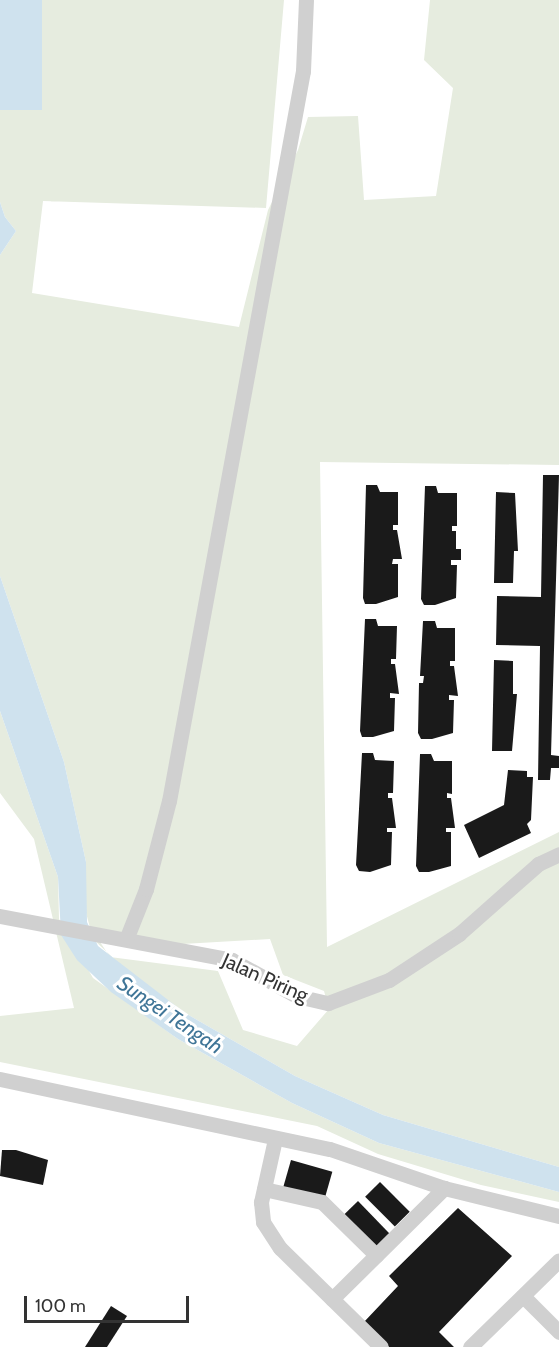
<!DOCTYPE html>
<style>
body{margin:0}
#map{position:relative;width:559px;height:1347px;overflow:hidden;background:#fff;font-family:Cabin,sans-serif}
div>[style]{position:absolute}
[style*='--x']{left:calc(var(--x)*1px);top:calc(var(--y)*1px);width:calc(var(--w)*1px);rotate:calc(var(--a)*1deg)}
.green>*{inset:0;background:#e6ecdf}
.water>*{inset:0;background:#cfe2ee;transform-origin:0 0}
.building>*{inset:0;background:#1a1a1a;transform-origin:0 0}
.minor>*{height:15px;margin:-7.5px;padding:0 7.5px;transform-origin:7.5px;border-radius:7.5px;background:#d0d0d0}
span{translate:-50% -50%;white-space:nowrap;text-align:center;line-height:1.15;-webkit-text-stroke:6px #fff;paint-order:stroke}
.street-label{font-size:20px;color:#333}
.water-label{font-size:21px;color:#3f7597;font-style:italic}
.scale{position:absolute;left:24px;top:1296px;width:165px;height:27px;box-sizing:border-box;border:3px solid #333;border-top:0;padding-left:8px;font-size:18px;line-height:21px;white-space:nowrap;color:#333;-webkit-text-stroke:4px #fff;paint-order:stroke}
</style>
<div id="map">
<div class="green">
<i style="clip-path:polygon(evenodd,42px 0,284px 0,266px 208px,43px 201px,32px 293px,239px 327px,268px 210px,298px 150px,308px 117px,358px 116px,364px 200px,436px 196px,453px 88px,424px 60px,430px 0,559px 0,559px 465px,320px 462px,327px 947px,559px 832px,559px 1167px,383px 1115px,295px 1076px,185px 1013px,128px 972px,93px 939px,85px 909px,86px 862px,64px 762px,0 576px,0 255px,16px 231px,5px 217px,0 202px,0 110px,37px 108px,42px 0,94px 933px,165px 945px,270px 939px,283px 975px,324px 991px,329px 1009px,297px 1046px,243px 1030px,218px 971px,110px 957px,94px 933px)"></i>
<i style="clip-path:polygon(0 711px,58px 877px,59px 919px,93px 978px,178px 1039px,292px 1103px,379px 1143px,559px 1192px,559px 1202px,481px 1185px,378px 1154px,317px 1126px,0 1062px,0 1016px,74px 1008px,34px 839px,0 793px)"></i>
</div>
<div class="water">
<i style="left:0;top:0;width:42px;height:110px"></i>
<i style="clip-path:polygon(0 202px,5px 217px,16px 231px,0 255px)"></i>
<i style="clip-path:polygon(0 576px,64px 762px,86px 862px,87px 922px,98px 946px,185px 1013px,295px 1076px,383px 1115px,559px 1167px,559px 1192px,379px 1143px,292px 1103px,178px 1039px,111px 992px,77px 960px,61px 935px,58px 877px,0 711px)"></i>
</div>
<div class="building">
<i style="clip-path:polygon(543px 475px,559px 475px,551px 755px,559px 756px,559px 768px,551px 768px,550px 780px,538px 780px,540px 646px,496px 645px,497px 596px,541px 597px)"></i>
<i style="clip-path:polygon(366px 485px,377px 485px,380px 492px,398px 492px,398px 525px,393px 525px,393px 530px,397px 530px,402px 559px,393px 559px,392px 564px,398px 564px,398px 597px,376px 604px,365px 604px,363px 598px)"></i>
<i style="clip-path:polygon(425px 486px,436px 486px,438px 493px,457px 493px,457px 526px,452px 526px,452px 531px,456px 531px,456px 549px,461px 549px,461px 560px,451px 560px,451px 565px,457px 565px,456px 598px,435px 605px,424px 605px,421px 599px)"></i>
<i style="clip-path:polygon(496px 492px,515px 493px,518px 551px,514px 551px,513px 583px,494px 583px)"></i>
<i style="clip-path:polygon(365px 619px,376px 619px,378px 626px,397px 626px,396px 659px,391px 659px,391px 664px,395px 664px,399px 694px,390px 693px,390px 698px,395px 698px,394px 731px,373px 737px,362px 737px,360px 731px)"></i>
<i style="clip-path:polygon(423px 621px,435px 621px,437px 628px,455px 628px,455px 661px,450px 661px,450px 666px,454px 666px,458px 696px,449px 695px,449px 700px,454px 700px,453px 733px,432px 739px,421px 739px,418px 733px,419px 683px,423px 683px,424px 676px,420px 676px)"></i>
<i style="clip-path:polygon(494px 660px,513px 661px,513px 694px,517px 694px,512px 751px,492px 751px)"></i>
<i style="clip-path:polygon(362px 753px,373px 753px,375px 760px,394px 761px,393px 793px,388px 793px,388px 798px,392px 798px,396px 828px,387px 828px,387px 832px,392px 832px,391px 865px,370px 872px,359px 871px,356px 865px)"></i>
<i style="clip-path:polygon(420px 754px,431px 754px,434px 761px,452px 761px,452px 794px,447px 793px,447px 798px,451px 798px,455px 828px,446px 828px,446px 832px,451px 832px,451px 866px,429px 872px,419px 872px,416px 866px)"></i>
<i style="clip-path:polygon(508px 770px,527px 771px,527px 777px,533px 777px,531px 820px,527px 824px,531px 833px,479px 858px,464px 825px,504px 805px)"></i>
<i style="clip-path:polygon(2px 1150px,16px 1150px,48px 1160px,43px 1185px,0 1176px)"></i>
<i style="left:291px;top:1160px;width:43px;height:28px;rotate:16deg"></i>
<i style="left:380px;top:1182px;width:42px;height:21px;rotate:45deg"></i>
<i style="left:358px;top:1201px;width:47px;height:20px;rotate:46deg"></i>
<i style="clip-path:polygon(458px 1208px,512px 1256px,439px 1332px,454px 1347px,389px 1347px,364px 1322px,398px 1286px,389px 1276px)"></i>
<i style="clip-path:polygon(111px 1306px,127px 1316px,107px 1347px,85px 1347px)"></i>
</div>
<div class="minor">
<i style="--x:0;--y:916;--w:236;--a:10.7"></i>
<i style="--x:232;--y:960;--w:74;--a:29"></i>
<i style="--x:297;--y:996;--w:32;--a:13"></i>
<i style="--x:328;--y:1003;--w:65;--a:-20.7"></i>
<i style="--x:389;--y:980;--w:84;--a:-33.3"></i>
<i style="--x:459;--y:934;--w:106;--a:-41.5"></i>
<i style="--x:538;--y:864;--w:23;--a:-25"></i>
<i style="--x:127;--y:937;--w:52;--a:-68.4"></i>
<i style="--x:146;--y:889;--w:91;--a:-75.4"></i>
<i style="--x:169;--y:801;--w:742;--a:-79.6"></i>
<i style="--x:303;--y:71;--w:71;--a:-87.6"></i>
<i style="--x:0;--y:1079;--w:337;--a:12"></i>
<i style="--x:330;--y:1149;--w:120;--a:18.9"></i>
<i style="--x:444;--y:1188;--w:118;--a:13.7"></i>
<i style="--x:275;--y:1139;--w:65;--a:102.5"></i>
<i style="--x:261;--y:1202;--w:20;--a:84"></i>
<i style="--x:263;--y:1222;--w:31;--a:57"></i>
<i style="--x:280;--y:1248;--w:141;--a:44.4"></i>
<i style="--x:264;--y:1189;--w:59;--a:12.6"></i>
<i style="--x:322;--y:1202;--w:76;--a:44.5"></i>
<i style="--x:523;--y:1296;--w:51;--a:45"></i>
<i style="--x:332;--y:1299;--w:158;--a:-44.7"></i>
<i style="--x:470;--y:1347;--w:124;--a:-44.3"></i>
</div>
<div class="street-label">
<span style="left:265px;top:978px;rotate:24deg">Jalan Piring</span>
</div>
<div class="water-label">
<span style="left:170px;top:1015px;rotate:34deg">Sungei Tengah</span>
</div>
<div class="scale">100 m</div>
</div>
